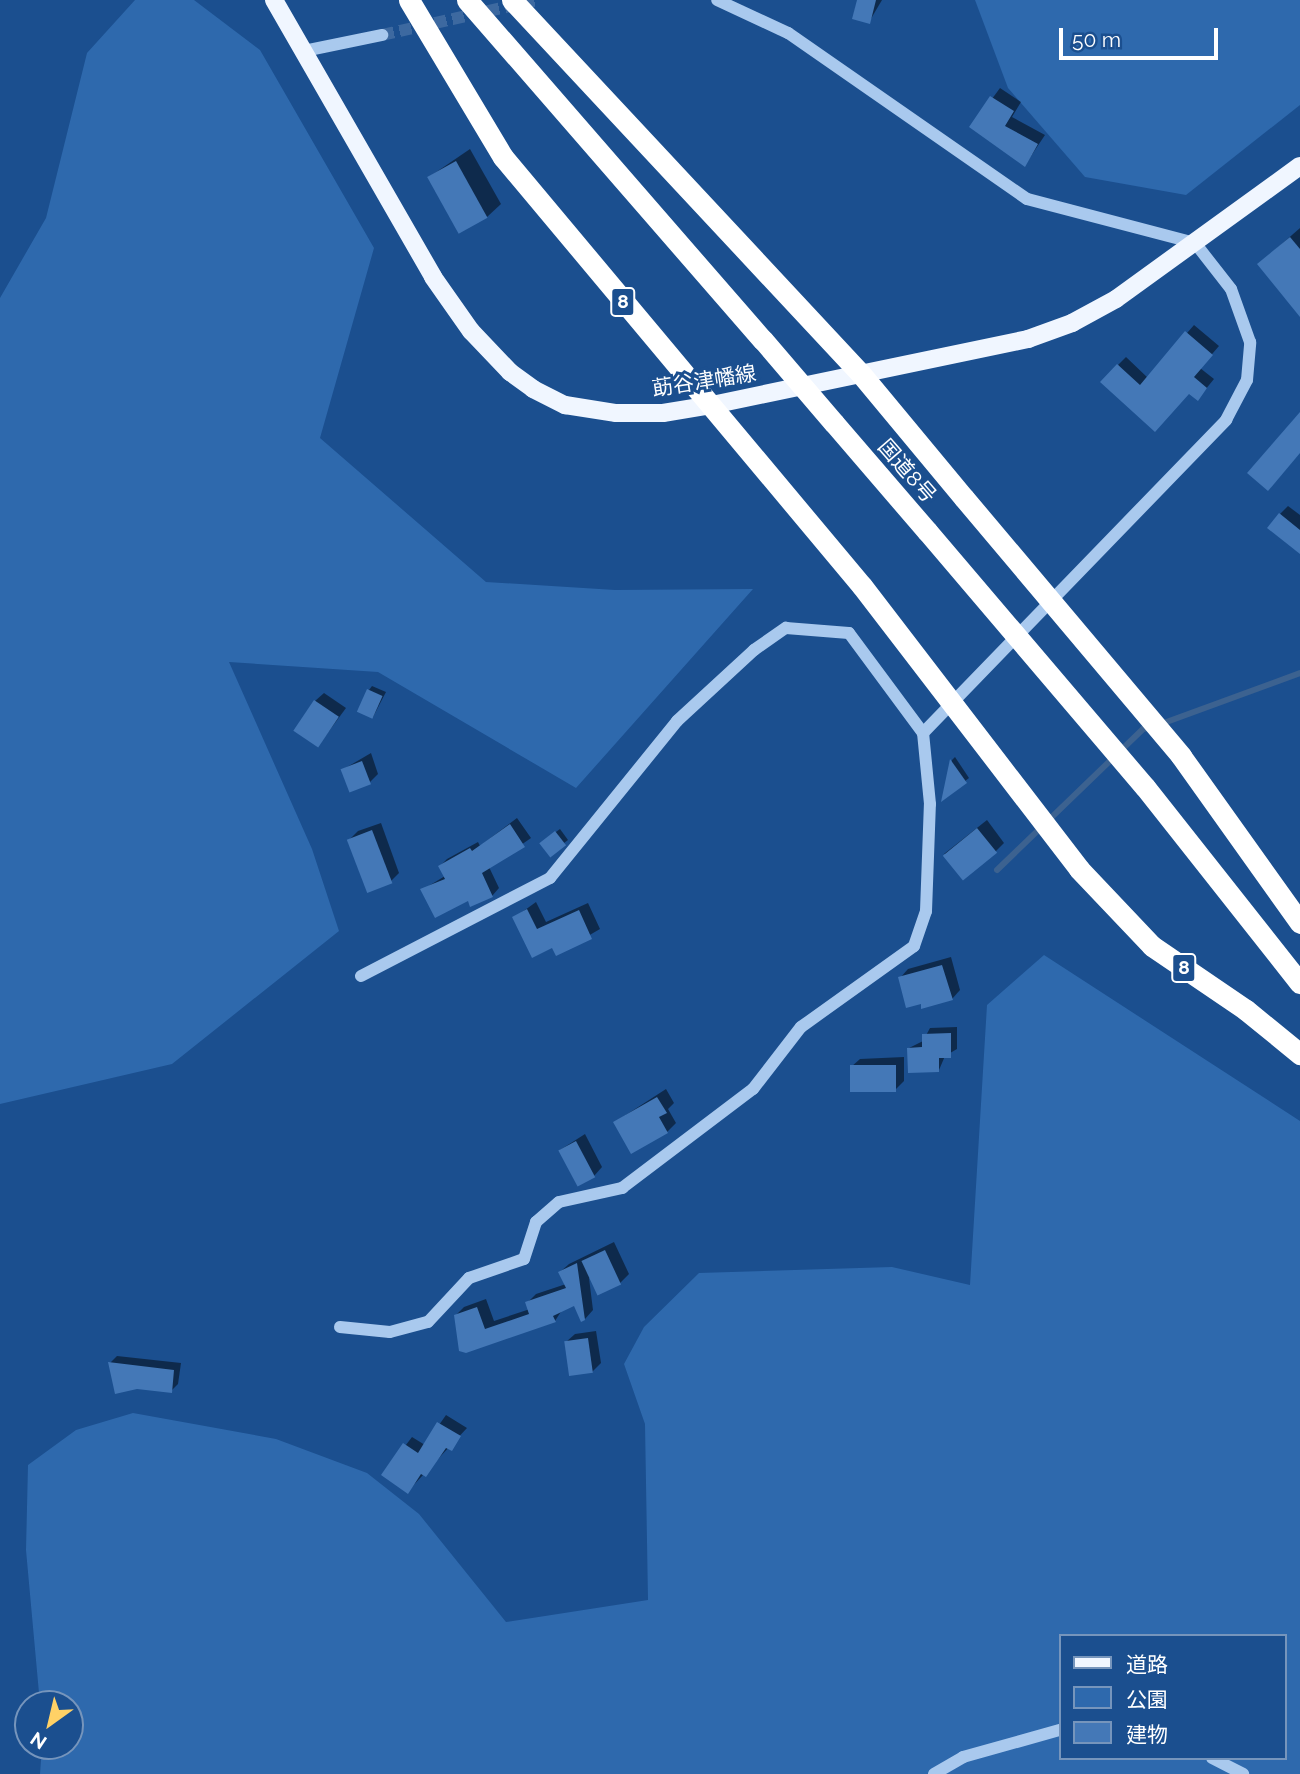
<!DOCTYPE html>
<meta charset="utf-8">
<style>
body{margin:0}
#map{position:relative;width:1300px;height:1774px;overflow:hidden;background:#1b4f8f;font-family:Raleway,"Noto Sans JP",sans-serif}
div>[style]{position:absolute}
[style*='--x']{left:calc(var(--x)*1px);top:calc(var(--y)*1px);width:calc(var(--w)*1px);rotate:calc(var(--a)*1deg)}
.green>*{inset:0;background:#2e69ad}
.shadow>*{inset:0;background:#0007}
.stream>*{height:6px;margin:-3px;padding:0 3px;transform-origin:3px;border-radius:3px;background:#3c6290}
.building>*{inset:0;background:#4478b7;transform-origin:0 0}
.minor-tunnel>*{height:12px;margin-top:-6px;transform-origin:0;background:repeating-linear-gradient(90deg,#3d69a0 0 12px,transparent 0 18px)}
.minor>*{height:12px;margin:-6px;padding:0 6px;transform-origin:6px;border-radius:6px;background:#a9c9ee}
.major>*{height:18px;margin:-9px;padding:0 9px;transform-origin:9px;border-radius:9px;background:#f0f6ff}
.highway>*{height:21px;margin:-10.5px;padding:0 10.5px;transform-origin:10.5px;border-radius:10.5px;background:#fff}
.highway-bridge>*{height:21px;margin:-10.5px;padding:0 10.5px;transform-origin:10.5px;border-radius:10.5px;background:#fff}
span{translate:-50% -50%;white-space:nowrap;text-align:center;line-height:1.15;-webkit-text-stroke:6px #1b4f8f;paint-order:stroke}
.shield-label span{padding:2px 5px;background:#1b4f8f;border:2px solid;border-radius:5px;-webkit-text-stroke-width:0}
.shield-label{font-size:19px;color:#fff;font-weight:700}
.street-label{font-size:21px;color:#fff}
.legend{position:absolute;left:1059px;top:1634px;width:228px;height:126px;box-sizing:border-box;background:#1b4f8f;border:2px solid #7695bc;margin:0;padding:9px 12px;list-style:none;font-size:21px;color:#fff}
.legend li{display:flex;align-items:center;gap:14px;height:35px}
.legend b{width:35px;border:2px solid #7695bc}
.north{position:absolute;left:14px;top:1690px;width:70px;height:70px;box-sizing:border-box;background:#1b4f8f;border:2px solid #7695bc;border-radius:50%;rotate:214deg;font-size:19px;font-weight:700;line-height:28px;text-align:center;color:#fff}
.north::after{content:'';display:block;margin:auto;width:24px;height:32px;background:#ffd166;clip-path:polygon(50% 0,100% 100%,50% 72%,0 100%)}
.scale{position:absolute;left:1059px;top:28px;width:159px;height:32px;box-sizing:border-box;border:4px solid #fff;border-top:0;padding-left:9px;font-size:21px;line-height:24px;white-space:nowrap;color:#fff;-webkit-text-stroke:5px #1b4f8f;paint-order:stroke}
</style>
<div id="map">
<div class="green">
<i style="clip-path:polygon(135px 0,194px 0,260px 50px,374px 248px,320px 438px,486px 582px,615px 590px,753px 589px,576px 788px,378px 672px,229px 662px,312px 849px,339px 931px,172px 1064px,0 1104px,0 298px,46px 218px,87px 53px)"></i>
<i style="clip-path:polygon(975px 0,1300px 0,1300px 105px,1186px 195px,1085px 177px,1008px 88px)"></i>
<i style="clip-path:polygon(evenodd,1044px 955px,1300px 1121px,1300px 1774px,40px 1774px,42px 1746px,70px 1746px,70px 1704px,40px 1704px,26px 1550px,28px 1465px,76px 1430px,133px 1413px,276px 1439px,367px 1473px,419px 1514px,506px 1622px,648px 1600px,645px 1424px,624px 1364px,644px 1327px,699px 1273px,892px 1267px,970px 1285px,987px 1005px,1044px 955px,1060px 1636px,1284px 1636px,1284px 1758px,1060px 1758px,1060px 1636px)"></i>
</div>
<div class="shadow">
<i style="clip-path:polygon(859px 0,882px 0,869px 22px)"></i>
<i style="clip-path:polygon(1000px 88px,1021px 102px,1012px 117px,1045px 135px,1025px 165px,972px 126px)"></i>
<i style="clip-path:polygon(470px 149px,501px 204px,487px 217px,429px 177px)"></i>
<i style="clip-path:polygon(1300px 228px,1300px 314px,1259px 264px)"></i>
<i style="clip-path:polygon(1194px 325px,1219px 346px,1200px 368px,1214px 379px,1205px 390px,1189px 392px,1163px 421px,1118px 365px,1126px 357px,1148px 378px)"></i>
<i style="clip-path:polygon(1288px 506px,1300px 515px,1300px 545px,1280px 514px)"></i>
<i style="clip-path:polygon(372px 686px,386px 692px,373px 717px,369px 690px)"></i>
<i style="clip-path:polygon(324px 693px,346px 708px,318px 746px,315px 701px)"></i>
<i style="clip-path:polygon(371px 753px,378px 774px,370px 782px,342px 770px)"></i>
<i style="clip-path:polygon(955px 757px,969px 778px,943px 798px,952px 760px)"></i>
<i style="clip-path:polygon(517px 818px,531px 838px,489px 867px,499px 888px,492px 896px,469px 899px,422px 890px,445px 876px,440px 866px,447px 859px,478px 842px,480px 846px)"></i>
<i style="clip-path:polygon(987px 820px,1004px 843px,995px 852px,944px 854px)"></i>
<i style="clip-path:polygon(381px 823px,399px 873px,391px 881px,349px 840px,358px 831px)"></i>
<i style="clip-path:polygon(560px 829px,568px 840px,564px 843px,545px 840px)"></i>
<i style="clip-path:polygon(536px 902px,546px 922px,588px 903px,600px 929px,557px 954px,553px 946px,514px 918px)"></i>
<i style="clip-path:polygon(951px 957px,960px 990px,952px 999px,923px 1001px,900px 978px,908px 969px)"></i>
<i style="clip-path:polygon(957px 1027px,957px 1049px,945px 1056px,939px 1070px,909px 1048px,923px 1041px,930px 1028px)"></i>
<i style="clip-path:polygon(904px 1057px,904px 1081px,895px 1090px,851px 1067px,860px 1059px)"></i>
<i style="clip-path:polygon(666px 1089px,674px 1103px,668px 1109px,676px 1123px,667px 1132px,615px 1122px)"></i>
<i style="clip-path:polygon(585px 1134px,602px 1167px,594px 1176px,560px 1150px)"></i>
<i style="clip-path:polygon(614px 1242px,629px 1274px,620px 1283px,589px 1278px,593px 1310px,585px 1319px,575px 1304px,562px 1310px,555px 1321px,461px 1349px,455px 1316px,464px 1307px,486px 1299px,494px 1321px,530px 1309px,527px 1303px,536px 1294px,566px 1284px,560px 1272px,569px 1264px)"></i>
<i style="clip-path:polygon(596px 1331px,601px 1363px,592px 1372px,566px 1342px,575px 1334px)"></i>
<i style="clip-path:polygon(117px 1356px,181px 1363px,178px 1384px,171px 1391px,110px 1363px)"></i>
<i style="clip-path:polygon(446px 1415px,467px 1428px,408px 1491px,383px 1475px,412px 1437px,425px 1445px)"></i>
</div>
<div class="stream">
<i style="--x:1161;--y:724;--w:148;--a:-20.1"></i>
<i style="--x:997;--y:870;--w:203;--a:-44"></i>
<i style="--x:1143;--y:729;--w:8;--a:-14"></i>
</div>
<div class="building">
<i style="clip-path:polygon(857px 0,876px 0,870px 24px,852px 19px)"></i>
<i style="clip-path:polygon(990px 96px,1014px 111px,1005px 126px,1038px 144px,1025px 167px,969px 127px)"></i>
<i style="left:456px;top:161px;width:65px;height:33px;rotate:61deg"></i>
<i style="clip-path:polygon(1290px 237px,1300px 249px,1300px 317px,1257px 264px)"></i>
<i style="clip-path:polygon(1185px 331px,1213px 355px,1194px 377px,1207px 388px,1198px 401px,1189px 394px,1155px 432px,1100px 382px,1117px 364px,1140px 385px)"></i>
<i style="clip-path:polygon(1300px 412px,1300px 453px,1268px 491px,1247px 473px)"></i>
<i style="clip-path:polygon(1279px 513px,1300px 530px,1300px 554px,1267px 528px)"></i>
<i style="left:367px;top:689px;width:17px;height:25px;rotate:24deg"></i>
<i style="left:314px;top:700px;width:30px;height:37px;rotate:34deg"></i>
<i style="clip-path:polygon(950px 759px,967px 783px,941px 802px)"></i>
<i style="left:362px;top:761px;width:25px;height:23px;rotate:69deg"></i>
<i style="clip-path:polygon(510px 824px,525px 847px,482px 873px,493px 897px,470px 907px,468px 901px,435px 918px,420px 889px,445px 879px,438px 866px,470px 848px,472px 851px)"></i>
<i style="left:977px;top:828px;width:32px;height:44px;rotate:51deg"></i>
<i style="left:372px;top:830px;width:57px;height:27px;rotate:69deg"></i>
<i style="left:555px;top:831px;width:18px;height:20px;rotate:52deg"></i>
<i style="clip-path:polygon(527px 909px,537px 929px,579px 910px,592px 939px,556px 956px,552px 948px,532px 958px,512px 917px)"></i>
<i style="clip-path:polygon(942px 965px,953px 1000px,921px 1009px,921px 1004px,906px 1008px,898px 977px)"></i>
<i style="clip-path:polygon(951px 1033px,951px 1058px,939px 1058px,939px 1072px,908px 1073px,907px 1048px,922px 1047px,922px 1034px)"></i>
<i style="left:896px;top:1065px;width:27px;height:46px;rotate:90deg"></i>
<i style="clip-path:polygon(657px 1097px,667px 1113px,659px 1117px,668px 1133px,631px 1154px,613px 1122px)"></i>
<i style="left:576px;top:1141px;width:41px;height:20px;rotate:62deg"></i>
<i style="left:605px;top:1250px;width:38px;height:26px;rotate:65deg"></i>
<i style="clip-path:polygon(577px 1263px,585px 1320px,581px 1322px,574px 1306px,553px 1316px,556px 1322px,466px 1353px,459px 1351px,454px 1315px,477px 1307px,485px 1329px,529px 1314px,525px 1302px,566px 1288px,558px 1272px)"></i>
<i style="left:588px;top:1338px;width:35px;height:24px;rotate:82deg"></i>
<i style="clip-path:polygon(108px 1362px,174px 1370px,172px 1393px,137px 1389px,115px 1394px)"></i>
<i style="clip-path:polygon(437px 1422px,461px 1436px,452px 1451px,446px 1448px,426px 1477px,421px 1474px,408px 1494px,381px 1475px,403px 1443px,418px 1453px)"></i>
</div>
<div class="minor-tunnel">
<i style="--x:382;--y:35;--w:159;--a:-12.7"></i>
</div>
<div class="minor">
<i style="--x:304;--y:51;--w:80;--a:-11.6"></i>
<i style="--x:361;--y:976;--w:213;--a:-27.4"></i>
<i style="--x:550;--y:878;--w:202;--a:-51"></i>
<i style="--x:677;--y:721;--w:105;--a:-42.7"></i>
<i style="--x:754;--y:650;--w:39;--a:-35"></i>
<i style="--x:786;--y:628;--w:63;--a:4.5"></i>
<i style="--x:849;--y:633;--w:124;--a:53.5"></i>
<i style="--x:340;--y:1327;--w:50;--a:5.7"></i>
<i style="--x:390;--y:1332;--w:39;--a:-15"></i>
<i style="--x:428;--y:1322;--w:60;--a:-47"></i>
<i style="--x:469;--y:1278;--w:58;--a:-19.1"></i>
<i style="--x:524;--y:1259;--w:39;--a:-72"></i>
<i style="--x:536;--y:1222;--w:30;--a:-41"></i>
<i style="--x:559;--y:1202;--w:65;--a:-12.5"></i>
<i style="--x:622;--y:1188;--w:164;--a:-37.1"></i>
<i style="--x:753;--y:1089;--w:78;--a:-52.3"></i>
<i style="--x:801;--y:1027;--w:139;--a:-35.6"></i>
<i style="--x:914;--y:946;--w:37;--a:-71"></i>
<i style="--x:926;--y:911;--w:107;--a:-87.9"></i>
<i style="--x:930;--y:804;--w:71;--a:-95.6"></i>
<i style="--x:923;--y:733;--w:436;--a:-45.9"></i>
<i style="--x:1226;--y:420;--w:45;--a:-62.3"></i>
<i style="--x:1247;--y:380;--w:38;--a:-85"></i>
<i style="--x:1250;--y:342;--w:56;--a:-109.7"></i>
<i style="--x:1231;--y:289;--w:58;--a:-128"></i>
<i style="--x:1195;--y:243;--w:174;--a:-165.3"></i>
<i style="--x:1027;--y:199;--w:291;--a:-145.2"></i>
<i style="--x:788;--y:33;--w:78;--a:-155.1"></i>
<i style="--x:1212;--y:1758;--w:35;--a:27"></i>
<i style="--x:934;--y:1774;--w:34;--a:-30"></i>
<i style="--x:963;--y:1757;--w:101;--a:-15.6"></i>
</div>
<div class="major">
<i style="--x:274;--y:0;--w:319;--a:60.1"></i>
<i style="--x:433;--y:277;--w:66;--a:54.9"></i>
<i style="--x:471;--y:331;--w:57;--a:46.4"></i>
<i style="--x:510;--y:372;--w:29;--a:36"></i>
<i style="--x:533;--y:389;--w:36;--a:27"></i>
<i style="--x:565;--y:405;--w:52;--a:8.9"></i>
<i style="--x:616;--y:413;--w:47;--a:0"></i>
<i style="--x:663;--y:413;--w:50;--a:-9.3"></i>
<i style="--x:712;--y:405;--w:323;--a:-11.8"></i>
<i style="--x:1028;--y:339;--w:47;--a:-20"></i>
<i style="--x:1072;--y:323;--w:50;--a:-28.6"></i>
<i style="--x:1116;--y:299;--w:227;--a:-35.9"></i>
</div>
<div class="highway">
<i style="--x:409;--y:0;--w:183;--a:59.1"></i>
<i style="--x:503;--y:157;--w:559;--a:50.08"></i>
<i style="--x:467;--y:0;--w:451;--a:49"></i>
<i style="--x:512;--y:0;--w:512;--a:46.98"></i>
<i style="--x:861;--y:374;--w:161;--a:50.3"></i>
<i style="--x:834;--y:423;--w:143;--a:49.3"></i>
<i style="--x:1181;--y:756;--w:205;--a:54.5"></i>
<i style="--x:1145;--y:787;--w:250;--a:51.7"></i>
<i style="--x:1079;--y:869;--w:106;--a:46.5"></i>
<i style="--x:1152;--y:946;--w:114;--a:34.2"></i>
<i style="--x:1246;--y:1010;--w:70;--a:39.2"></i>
</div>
<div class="highway-bridge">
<i style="--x:763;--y:340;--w:109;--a:49.5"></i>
<i style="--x:964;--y:498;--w:337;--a:49.9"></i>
<i style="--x:927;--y:531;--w:336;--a:49.6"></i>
<i style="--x:862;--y:586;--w:357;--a:52.5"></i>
</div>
<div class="shield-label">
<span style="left:623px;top:302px">8</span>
<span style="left:1184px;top:968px">8</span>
</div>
<div class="street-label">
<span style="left:704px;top:381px;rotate:-9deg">莇谷津幡線</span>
<span style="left:907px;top:471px;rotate:49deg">国道8号</span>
</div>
<ul class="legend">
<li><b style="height:9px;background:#f0f6ff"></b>道路</li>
<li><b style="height:19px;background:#2e69ad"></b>公園</li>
<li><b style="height:19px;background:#4478b7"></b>建物</li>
</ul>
<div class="north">N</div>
<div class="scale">50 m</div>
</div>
